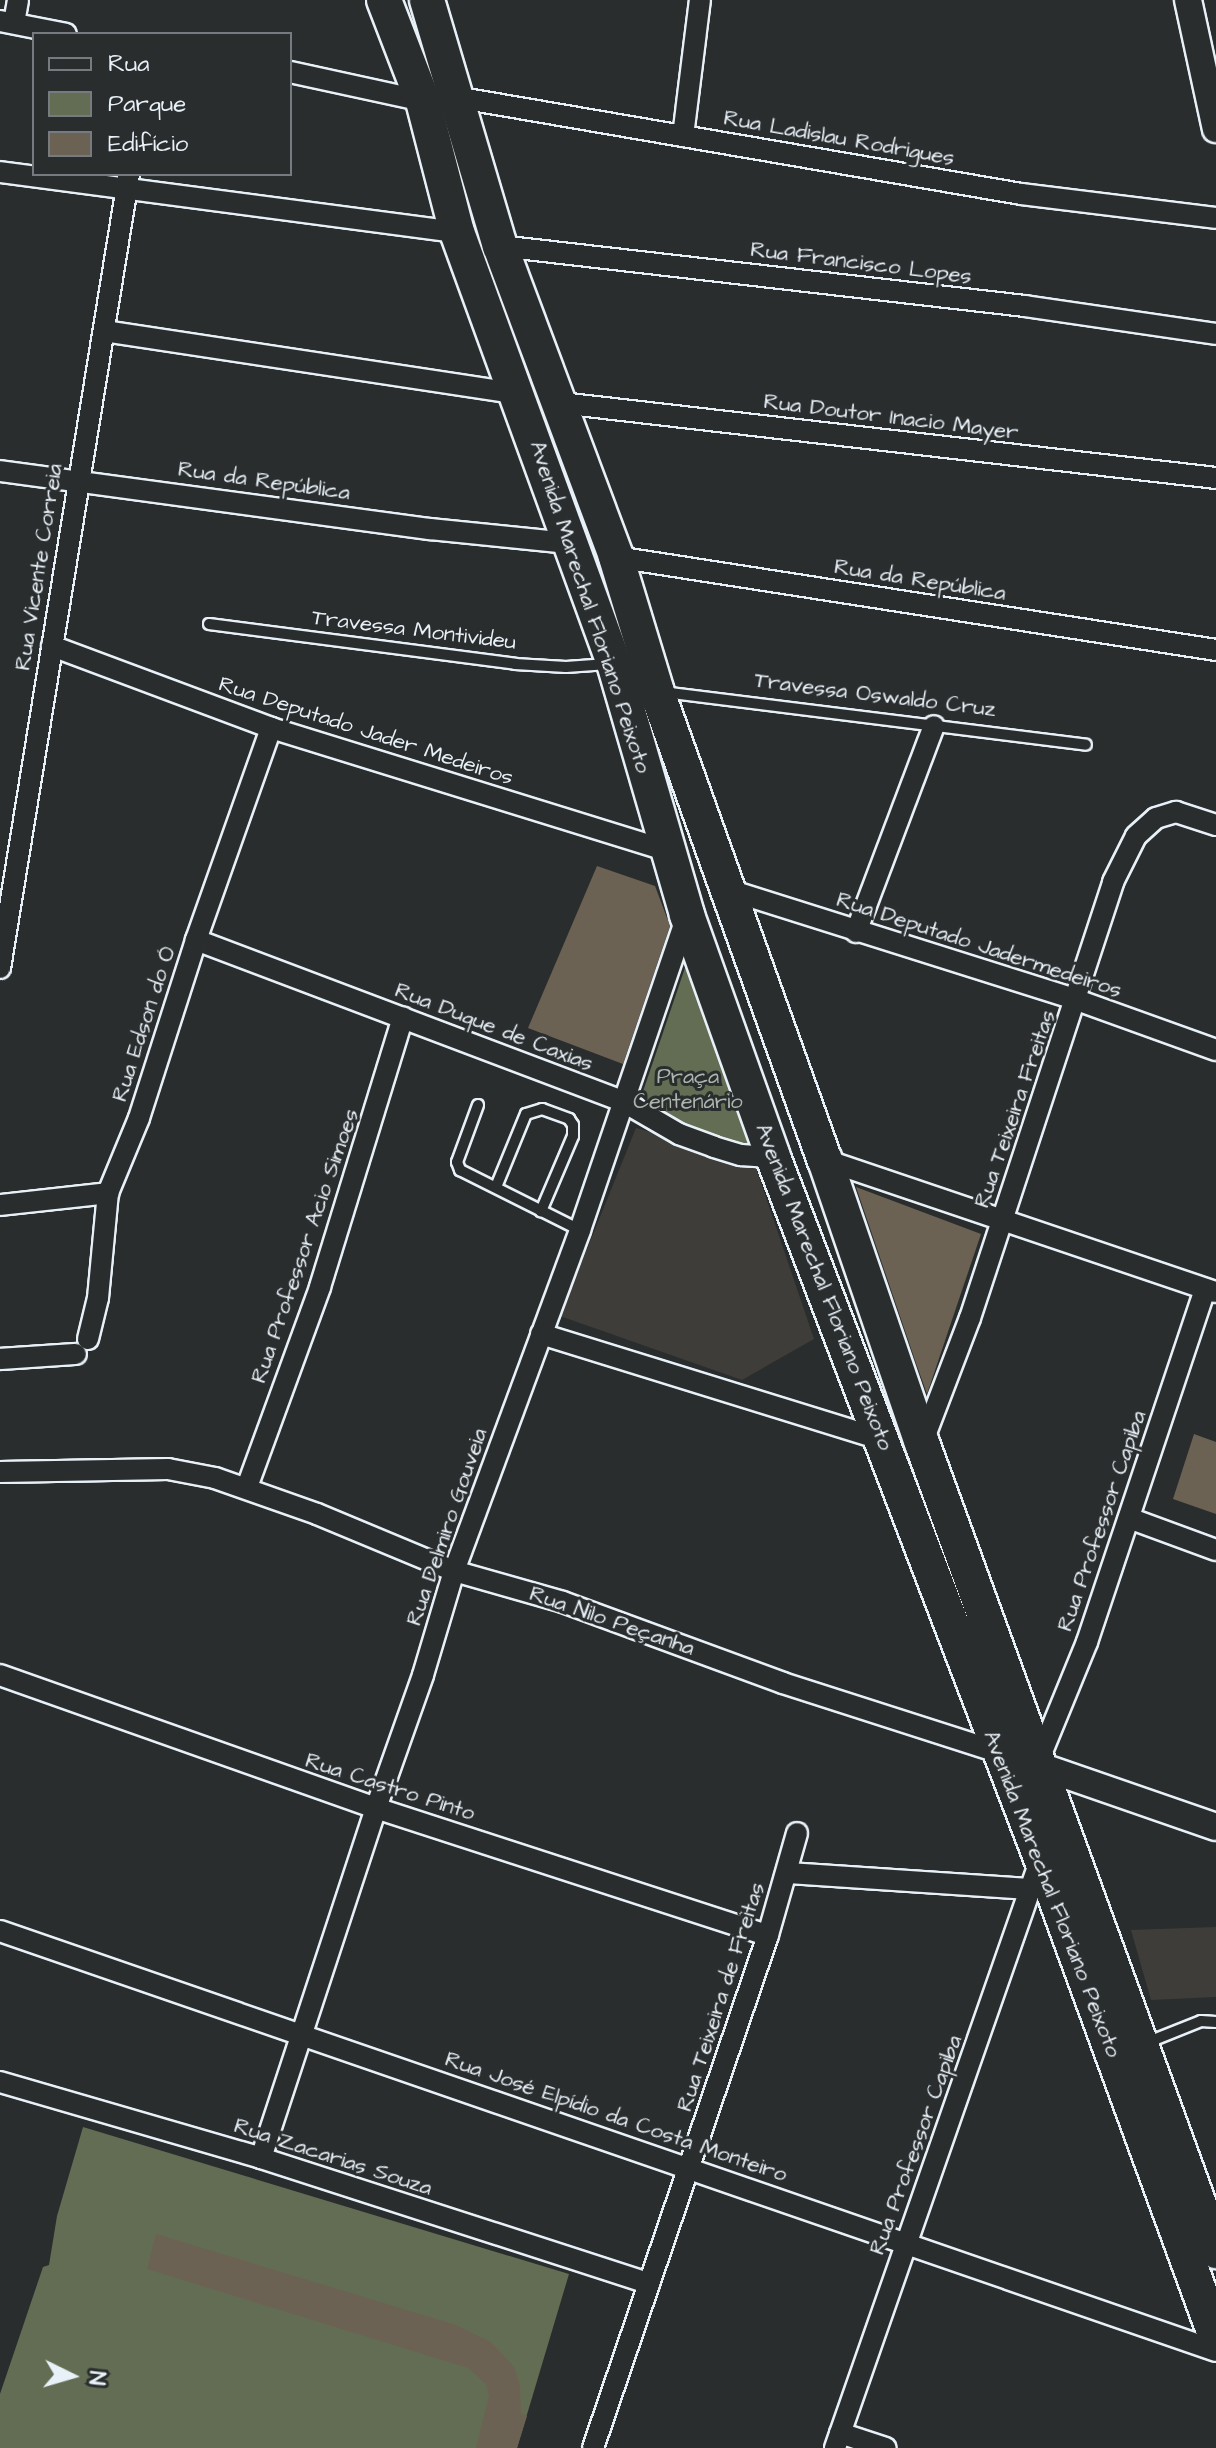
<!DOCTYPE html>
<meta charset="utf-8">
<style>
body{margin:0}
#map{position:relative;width:1216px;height:2448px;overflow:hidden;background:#2a2d2e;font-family:"Architects Daughter",sans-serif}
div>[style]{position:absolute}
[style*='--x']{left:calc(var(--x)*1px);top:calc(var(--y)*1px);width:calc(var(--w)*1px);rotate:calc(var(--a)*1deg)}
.built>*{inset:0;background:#3e3d39}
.green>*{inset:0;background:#636d53}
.building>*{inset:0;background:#6c6253}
.roads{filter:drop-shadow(2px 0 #e8f1f8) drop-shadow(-2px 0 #e8f1f8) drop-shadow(0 2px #e8f1f8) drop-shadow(0 -2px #e8f1f8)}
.service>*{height:10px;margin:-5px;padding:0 5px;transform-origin:5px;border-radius:5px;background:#2a2d2e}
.minor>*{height:20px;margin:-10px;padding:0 10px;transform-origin:10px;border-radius:10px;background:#2a2d2e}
.tertiary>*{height:26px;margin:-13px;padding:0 13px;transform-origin:13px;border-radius:13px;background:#2a2d2e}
.primary>*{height:34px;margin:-17px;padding:0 17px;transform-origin:17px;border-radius:17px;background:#2a2d2e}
span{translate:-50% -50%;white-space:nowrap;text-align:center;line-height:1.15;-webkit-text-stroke:6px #2a2d2e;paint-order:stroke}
.street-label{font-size:22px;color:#e8f1f8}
.park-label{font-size:22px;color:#acb6ae}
.legend{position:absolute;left:32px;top:32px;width:260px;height:144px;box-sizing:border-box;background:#2a2d2e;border:2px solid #767b7f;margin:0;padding:10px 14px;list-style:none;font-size:24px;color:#e8f1f8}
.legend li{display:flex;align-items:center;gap:16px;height:40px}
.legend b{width:40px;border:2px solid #767b7f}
.north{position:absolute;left:32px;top:2336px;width:80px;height:80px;-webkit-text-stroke:6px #2a2d2e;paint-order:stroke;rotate:95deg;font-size:22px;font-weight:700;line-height:32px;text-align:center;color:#e8f1f8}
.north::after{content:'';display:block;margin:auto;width:28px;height:36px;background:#e8f1f8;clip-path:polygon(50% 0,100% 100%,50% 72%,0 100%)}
</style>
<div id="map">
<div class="built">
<i style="clip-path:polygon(636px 1128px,754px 1162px,814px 1339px,742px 1380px,560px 1316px)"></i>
<i style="clip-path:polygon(1216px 1927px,1216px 1997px,1151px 2000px,1131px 1930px)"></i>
</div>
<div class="green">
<i style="clip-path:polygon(687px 962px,751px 1149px,635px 1115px)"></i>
<i style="clip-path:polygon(83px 2127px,569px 2274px,517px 2448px,0 2448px,0 2394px,43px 2267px,49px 2265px,57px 2216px)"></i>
</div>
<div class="building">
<i style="clip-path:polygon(597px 866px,655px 886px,670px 926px,623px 1064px,528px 1028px)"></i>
<i style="clip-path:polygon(856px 1187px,981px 1234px,927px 1394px,917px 1366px)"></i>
<i style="clip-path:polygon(1194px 1434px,1216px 1442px,1216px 1514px,1173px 1499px)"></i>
<i style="clip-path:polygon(156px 2234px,456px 2325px,491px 2342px,514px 2367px,520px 2385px,521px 2413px,527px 2416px,517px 2448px,476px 2448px,489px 2396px,486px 2384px,468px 2368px,147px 2269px)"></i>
</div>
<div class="roads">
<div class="service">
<i style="--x:209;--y:624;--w:309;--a:7.4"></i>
<i style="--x:515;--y:664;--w:51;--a:3.4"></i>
<i style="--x:566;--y:667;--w:42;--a:-4.1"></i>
<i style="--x:663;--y:692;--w:426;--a:7.1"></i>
<i style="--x:478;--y:1105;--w:61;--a:110.2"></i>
<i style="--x:457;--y:1162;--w:9;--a:69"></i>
<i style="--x:460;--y:1170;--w:134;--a:26.6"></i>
<i style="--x:496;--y:1187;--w:79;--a:-67.7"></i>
<i style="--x:526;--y:1114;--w:17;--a:-17"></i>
<i style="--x:542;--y:1109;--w:29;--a:20"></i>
<i style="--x:569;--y:1119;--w:7;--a:56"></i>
<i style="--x:573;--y:1125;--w:11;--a:90"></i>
<i style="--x:573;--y:1136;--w:82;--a:113.1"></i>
<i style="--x:1146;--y:2043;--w:59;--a:-21.8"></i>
<i style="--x:1201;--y:2021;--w:15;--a:4"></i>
</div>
<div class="minor">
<i style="--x:0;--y:21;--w:67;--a:11.1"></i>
<i style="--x:14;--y:23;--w:23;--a:-80"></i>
<i style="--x:290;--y:72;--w:136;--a:12.3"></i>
<i style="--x:455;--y:97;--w:574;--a:9.72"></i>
<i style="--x:1021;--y:194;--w:196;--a:7"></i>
<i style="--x:683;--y:136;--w:137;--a:-82.9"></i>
<i style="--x:0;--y:172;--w:461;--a:7.5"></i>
<i style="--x:500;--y:246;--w:528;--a:6.52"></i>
<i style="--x:1025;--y:306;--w:193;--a:8.3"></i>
<i style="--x:104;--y:331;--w:420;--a:8.6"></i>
<i style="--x:561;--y:403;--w:659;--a:6.53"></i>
<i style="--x:0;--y:471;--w:434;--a:7.7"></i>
<i style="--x:430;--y:529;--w:139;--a:5.8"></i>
<i style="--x:616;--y:557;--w:607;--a:8.81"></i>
<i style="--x:52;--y:646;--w:234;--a:20.5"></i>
<i style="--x:271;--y:728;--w:416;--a:17.2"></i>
<i style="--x:726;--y:889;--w:368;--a:17.5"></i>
<i style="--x:1077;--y:1000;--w:148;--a:19.8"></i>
<i style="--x:856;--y:932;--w:220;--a:-69.3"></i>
<i style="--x:196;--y:940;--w:458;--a:20.7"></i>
<i style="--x:624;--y:1102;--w:64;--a:30.2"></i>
<i style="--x:679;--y:1134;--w:37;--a:20"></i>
<i style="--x:714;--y:1147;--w:28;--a:17"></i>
<i style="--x:741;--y:1155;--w:32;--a:4"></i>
<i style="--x:0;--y:968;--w:804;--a:-80.77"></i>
<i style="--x:825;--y:1160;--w:412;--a:18.7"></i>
<i style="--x:0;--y:1205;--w:109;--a:-6.3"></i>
<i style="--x:541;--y:1334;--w:358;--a:17.2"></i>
<i style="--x:88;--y:1339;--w:42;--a:-76.3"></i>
<i style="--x:98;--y:1298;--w:105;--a:-84.6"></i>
<i style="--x:108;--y:1193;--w:81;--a:-67.5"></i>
<i style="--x:139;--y:1118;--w:187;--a:-72.2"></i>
<i style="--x:196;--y:940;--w:225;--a:-70.5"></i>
<i style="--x:0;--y:1359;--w:76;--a:-3.8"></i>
<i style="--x:923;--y:1441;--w:132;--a:-69.1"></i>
<i style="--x:970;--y:1318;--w:459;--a:-71.8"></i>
<i style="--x:1113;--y:882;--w:51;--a:-63.4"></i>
<i style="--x:1136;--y:836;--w:27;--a:-42"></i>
<i style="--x:1156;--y:818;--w:21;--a:-17"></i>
<i style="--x:1176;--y:812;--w:42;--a:18"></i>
<i style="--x:0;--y:1472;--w:168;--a:-1"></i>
<i style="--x:168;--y:1469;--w:48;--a:10.8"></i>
<i style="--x:215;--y:1478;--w:108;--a:19.4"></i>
<i style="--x:317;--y:1514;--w:148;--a:22.6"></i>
<i style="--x:454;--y:1571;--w:113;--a:15.9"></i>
<i style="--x:563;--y:1602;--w:234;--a:20.2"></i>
<i style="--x:783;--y:1683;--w:226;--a:17.8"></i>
<i style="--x:247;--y:1487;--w:213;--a:-69.9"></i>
<i style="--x:320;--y:1287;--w:282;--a:-72.9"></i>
<i style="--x:1129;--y:1518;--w:93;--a:20.2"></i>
<i style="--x:0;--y:1675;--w:399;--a:19.5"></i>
<i style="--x:376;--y:1808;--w:412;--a:18"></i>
<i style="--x:1037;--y:1764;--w:132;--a:-67.7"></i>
<i style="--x:1087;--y:1642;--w:372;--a:-71.5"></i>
<i style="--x:787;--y:1873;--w:244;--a:3.8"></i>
<i style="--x:0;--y:1931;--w:1286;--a:19.05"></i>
<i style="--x:0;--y:2082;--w:272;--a:16.2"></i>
<i style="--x:261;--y:2158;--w:408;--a:17.9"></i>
<i style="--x:261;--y:2158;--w:368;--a:-71.8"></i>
<i style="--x:376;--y:1808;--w:141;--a:-70.5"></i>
<i style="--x:423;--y:1675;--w:109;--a:-73.4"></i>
<i style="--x:454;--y:1571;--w:364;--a:-69.7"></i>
<i style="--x:580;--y:1230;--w:333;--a:-71.2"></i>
<i style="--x:840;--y:2433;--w:48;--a:18.1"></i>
<i style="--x:593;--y:2448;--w:542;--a:-71.16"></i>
<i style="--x:768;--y:1935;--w:106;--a:-74.1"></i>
<i style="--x:835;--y:2448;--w:625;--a:-70.75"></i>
</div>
<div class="tertiary">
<i style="--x:1188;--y:0;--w:132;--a:77.8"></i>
<i style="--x:1037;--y:1765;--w:189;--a:19.1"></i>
</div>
<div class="primary">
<i style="--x:384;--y:0;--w:108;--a:68.9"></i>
<i style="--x:423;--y:101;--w:135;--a:75.5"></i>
<i style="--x:457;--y:232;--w:459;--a:70"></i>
<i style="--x:614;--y:663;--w:262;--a:73.8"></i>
<i style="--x:687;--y:915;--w:257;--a:70.4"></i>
<i style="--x:773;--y:1157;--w:750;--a:69.08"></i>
<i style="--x:1041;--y:1858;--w:510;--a:69.93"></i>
<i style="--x:427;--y:0;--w:257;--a:73.5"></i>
<i style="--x:500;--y:246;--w:332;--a:69.5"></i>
<i style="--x:616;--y:557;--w:141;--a:73.1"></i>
<i style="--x:657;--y:692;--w:497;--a:70.3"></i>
<i style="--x:825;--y:1160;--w:299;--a:71.1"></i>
<i style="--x:922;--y:1443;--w:860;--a:70.01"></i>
</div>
</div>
<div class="street-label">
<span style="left:839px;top:138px;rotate:10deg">Rua Ladislau Rodrigues</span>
<span style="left:861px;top:263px;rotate:7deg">Rua Francisco Lopes</span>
<span style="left:891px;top:417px;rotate:7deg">Rua Doutor Inacio Mayer</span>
<span style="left:264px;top:481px;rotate:8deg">Rua da República</span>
<span style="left:39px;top:567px;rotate:-81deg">Rua Vicente Correia</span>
<span style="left:920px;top:580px;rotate:9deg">Rua da República</span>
<span style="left:590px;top:607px;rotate:72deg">Avenida Marechal Floriano Peixoto</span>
<span style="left:414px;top:630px;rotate:7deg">Travessa Montivideu</span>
<span style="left:875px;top:695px;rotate:7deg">Travessa Oswaldo Cruz</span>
<span style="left:366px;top:731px;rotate:18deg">Rua Deputado Jader Medeiros</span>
<span style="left:979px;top:945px;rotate:18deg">Rua Deputado Jadermedeiros</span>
<span style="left:144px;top:1024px;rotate:-72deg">Rua Edson do Ó</span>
<span style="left:494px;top:1027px;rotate:21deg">Rua Duque de Caxias</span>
<span style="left:1015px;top:1109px;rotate:-71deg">Rua Teixeira Freitas</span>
<span style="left:305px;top:1246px;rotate:-71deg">Rua Professor Acio Simoes</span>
<span style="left:824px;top:1287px;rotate:69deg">Avenida Marechal Floriano Peixoto</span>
<span style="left:1102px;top:1521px;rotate:-71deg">Rua Professor Capiba</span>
<span style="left:447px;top:1527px;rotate:-71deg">Rua Delmiro Gouveia</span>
<span style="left:612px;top:1621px;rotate:19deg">Rua Nilo Peçanha</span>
<span style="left:390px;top:1787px;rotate:18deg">Rua Castro Pinto</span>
<span style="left:1052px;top:1894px;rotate:69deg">Avenida Marechal Floriano Peixoto</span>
<span style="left:721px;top:1997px;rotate:-72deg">Rua Teixeira de Freitas</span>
<span style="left:616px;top:2117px;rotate:19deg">Rua José Elpídio da Costa Monteiro</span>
<span style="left:916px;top:2145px;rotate:-70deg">Rua Professor Capiba</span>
<span style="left:333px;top:2157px;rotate:18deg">Rua Zacarias Souza</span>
</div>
<div class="park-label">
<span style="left:688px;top:1089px">Praça<br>Centenário</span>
</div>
<ul class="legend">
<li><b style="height:10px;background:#2a2d2e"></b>Rua</li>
<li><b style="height:22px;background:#636d53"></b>Parque</li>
<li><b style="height:22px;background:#6c6253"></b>Edifício</li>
</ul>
<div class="north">N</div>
</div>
